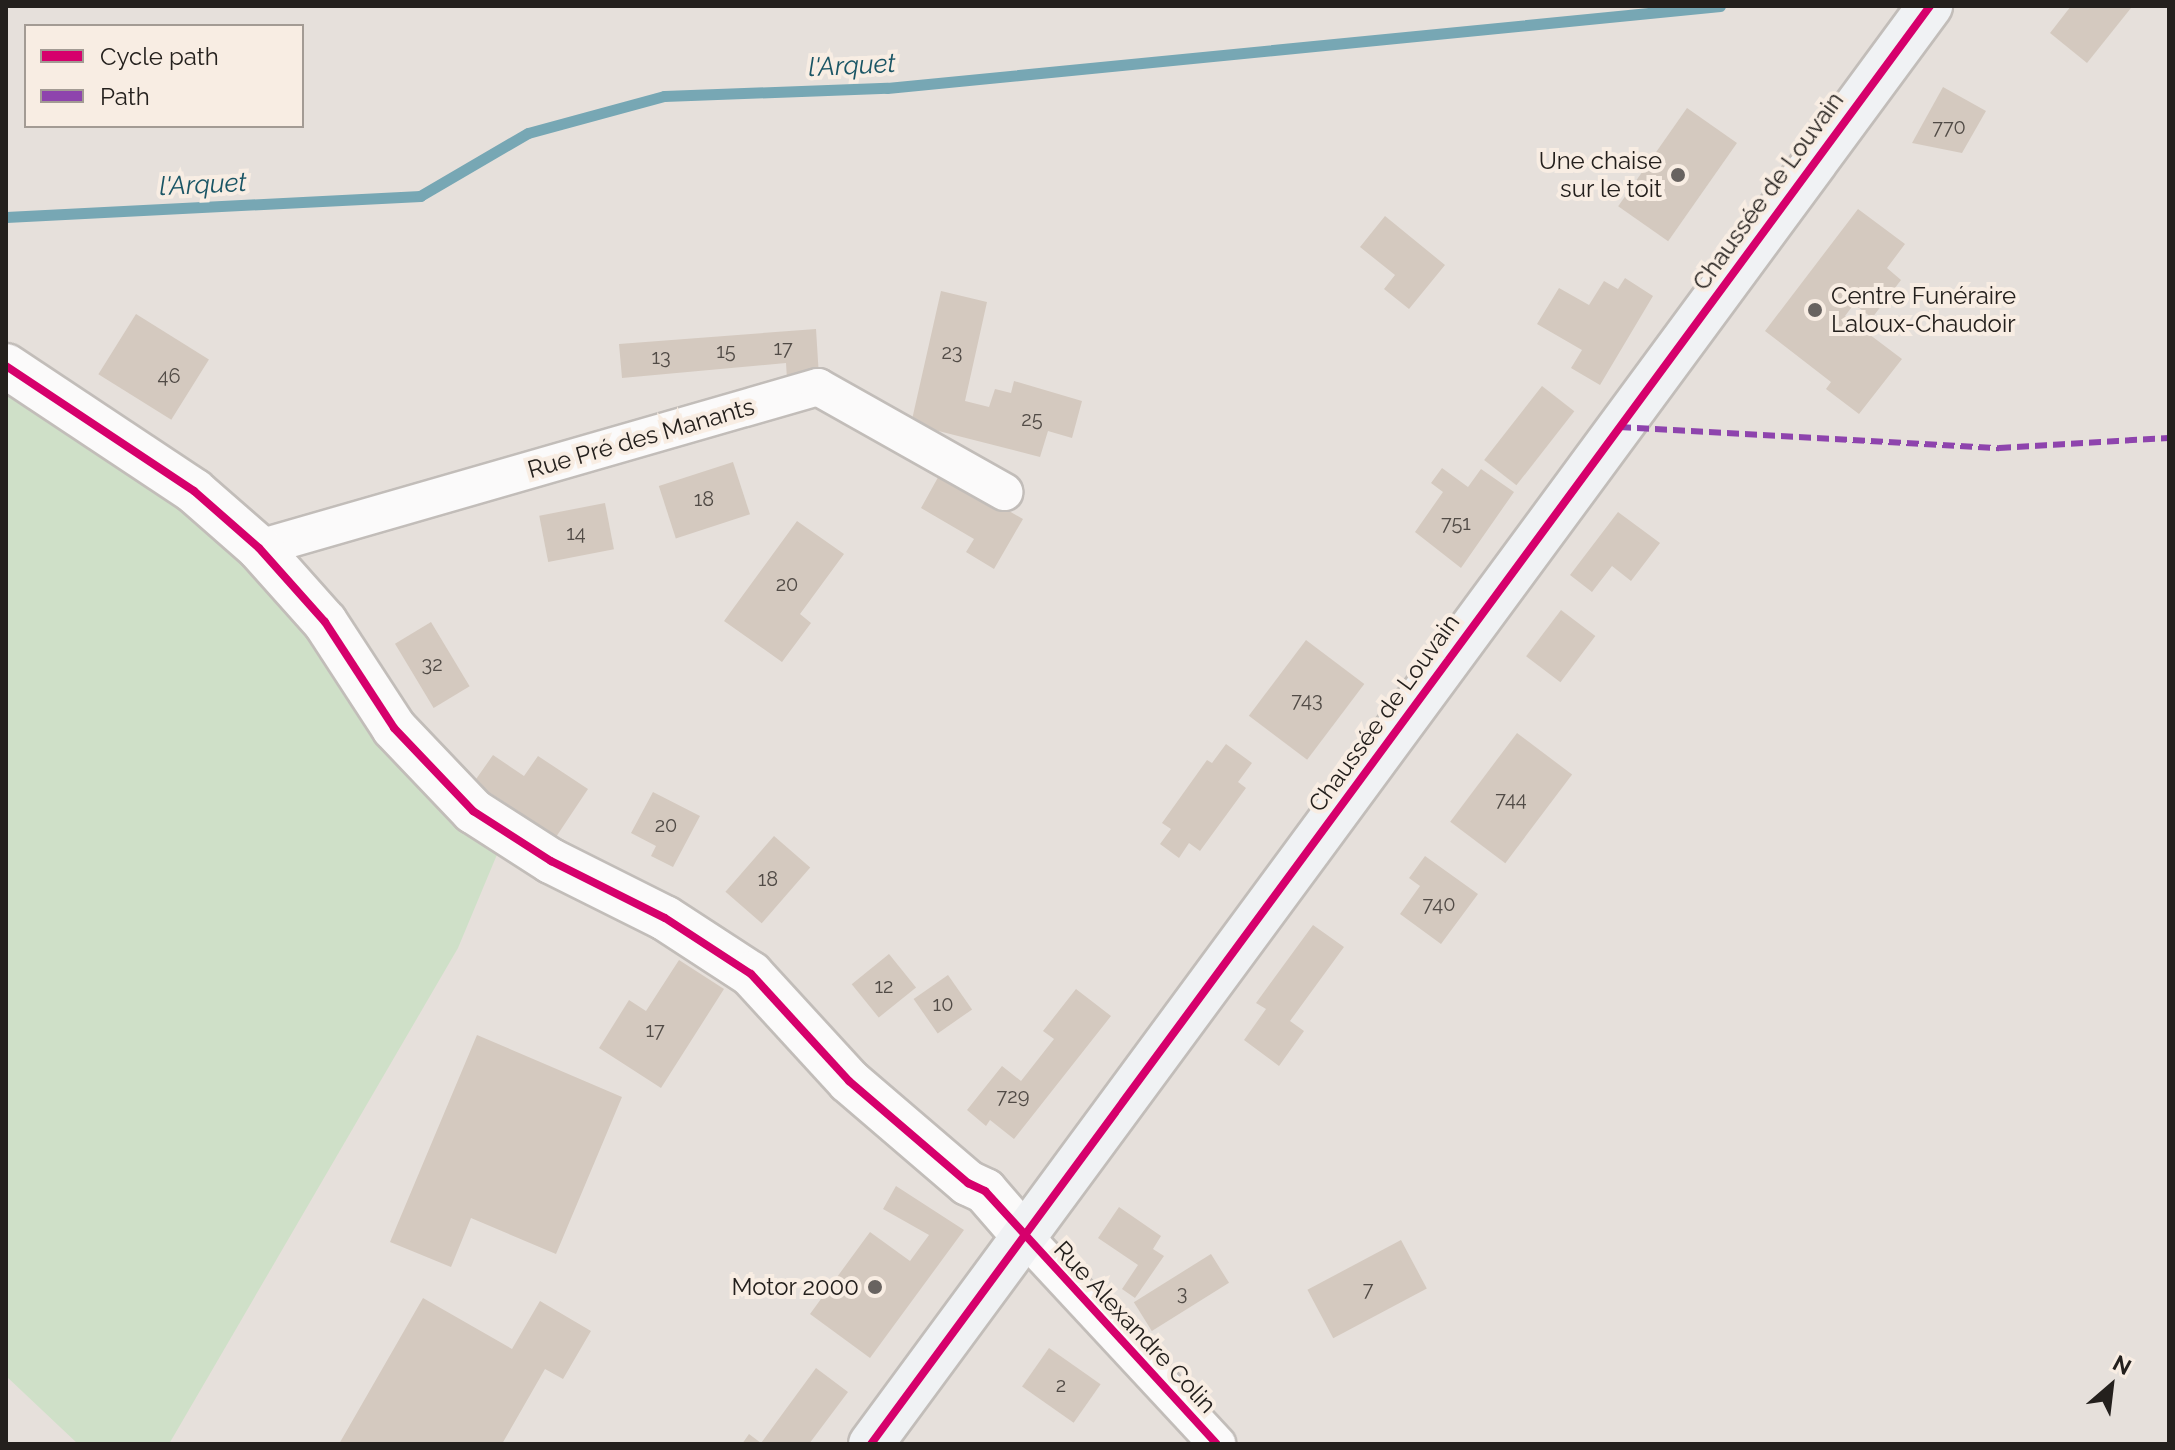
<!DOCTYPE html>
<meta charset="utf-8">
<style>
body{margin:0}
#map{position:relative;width:2175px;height:1450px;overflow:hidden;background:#e6e0db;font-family:Raleway,sans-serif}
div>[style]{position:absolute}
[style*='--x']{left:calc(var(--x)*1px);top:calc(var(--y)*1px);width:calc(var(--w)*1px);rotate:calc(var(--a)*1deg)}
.green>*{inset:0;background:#cfe0c8}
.stream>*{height:11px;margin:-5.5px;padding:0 5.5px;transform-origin:5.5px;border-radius:5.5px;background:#77a7b4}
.building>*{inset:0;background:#d4c9bf;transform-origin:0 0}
.roads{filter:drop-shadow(2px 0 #c2bdb9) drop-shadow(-2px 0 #c2bdb9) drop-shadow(0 2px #c2bdb9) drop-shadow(0 -2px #c2bdb9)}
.minor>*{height:36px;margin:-18px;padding:0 18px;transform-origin:18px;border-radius:18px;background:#fbfafa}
.tertiary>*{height:44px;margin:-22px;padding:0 22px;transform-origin:22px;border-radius:22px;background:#fbfafa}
.primary>*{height:44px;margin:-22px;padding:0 22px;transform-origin:22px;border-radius:22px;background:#f0f2f4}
.quiet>*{height:6px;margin-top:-3px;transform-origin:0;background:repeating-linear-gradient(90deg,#8e44ad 0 12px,transparent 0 18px)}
.cycleway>*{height:8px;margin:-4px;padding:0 4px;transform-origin:4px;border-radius:4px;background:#d6006c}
.dots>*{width:22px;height:22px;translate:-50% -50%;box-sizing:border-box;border:4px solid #f8ede3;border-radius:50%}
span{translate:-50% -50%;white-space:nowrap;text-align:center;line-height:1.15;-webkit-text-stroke:8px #f8ede3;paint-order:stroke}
.number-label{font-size:20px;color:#514b46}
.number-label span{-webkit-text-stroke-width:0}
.poi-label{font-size:24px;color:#24201d}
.right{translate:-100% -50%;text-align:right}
.left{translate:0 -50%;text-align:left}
.street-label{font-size:24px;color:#24201d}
.water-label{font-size:26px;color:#1a5565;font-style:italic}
.frame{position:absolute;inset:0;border:8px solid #24201d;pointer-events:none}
.legend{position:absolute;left:24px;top:24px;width:280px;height:104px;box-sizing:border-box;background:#f8ede3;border:2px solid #a39b94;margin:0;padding:10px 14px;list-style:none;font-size:24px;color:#24201d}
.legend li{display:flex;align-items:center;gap:16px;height:40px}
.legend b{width:40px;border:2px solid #a39b94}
.north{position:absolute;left:2071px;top:1346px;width:80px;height:80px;-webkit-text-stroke:6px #f8ede3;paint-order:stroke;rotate:28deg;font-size:22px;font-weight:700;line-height:32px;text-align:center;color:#24201d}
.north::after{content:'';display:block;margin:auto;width:28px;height:36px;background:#24201d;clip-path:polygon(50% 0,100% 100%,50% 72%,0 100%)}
</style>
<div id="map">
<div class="green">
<i style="clip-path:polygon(6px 366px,194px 491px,506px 833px,458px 948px,169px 1444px,78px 1444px,6px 1376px)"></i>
</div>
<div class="stream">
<i style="--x:6;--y:217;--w:415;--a:-2.9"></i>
<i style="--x:420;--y:196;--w:125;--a:-30.3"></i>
<i style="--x:528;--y:133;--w:141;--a:-15.2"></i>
<i style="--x:664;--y:96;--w:223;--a:-2.1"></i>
<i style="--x:887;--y:88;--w:837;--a:-5.62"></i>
</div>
<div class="building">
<i style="clip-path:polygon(2071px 6px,2128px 6px,2131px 8px,2087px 63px,2050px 33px)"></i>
<i style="clip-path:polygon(1943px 87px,1986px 111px,1962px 153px,1912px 143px)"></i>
<i style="left:1687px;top:108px;width:61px;height:120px;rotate:35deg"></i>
<i style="clip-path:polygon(1858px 209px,1905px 244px,1887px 268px,1901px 280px,1872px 318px,1854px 304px,1845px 316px,1902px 359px,1859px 414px,1826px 389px,1831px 382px,1765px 331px)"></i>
<i style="clip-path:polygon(1385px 216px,1445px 265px,1409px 309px,1384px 289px,1395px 275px,1360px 247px)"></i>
<i style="clip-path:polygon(1625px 278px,1653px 296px,1600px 385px,1571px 368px,1582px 350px,1537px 324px,1559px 288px,1589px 305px,1604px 281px,1618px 289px)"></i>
<i style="clip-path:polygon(941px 291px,987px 302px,965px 401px,989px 407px,995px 389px,1011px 393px,1014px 381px,1082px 401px,1072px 438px,1048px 431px,1040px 457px,911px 424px)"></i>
<i style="left:136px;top:314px;width:86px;height:71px;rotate:32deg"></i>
<i style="clip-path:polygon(816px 329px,819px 377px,787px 379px,786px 363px,622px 378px,619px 344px)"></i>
<i style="left:1542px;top:386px;width:41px;height:94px;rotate:38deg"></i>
<i style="left:733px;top:462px;width:55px;height:78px;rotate:72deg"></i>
<i style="clip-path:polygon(1442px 468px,1468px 487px,1481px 469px,1514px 492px,1461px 568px,1415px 532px,1443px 492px,1431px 483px)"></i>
<i style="clip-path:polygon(941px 472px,1023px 519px,994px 569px,966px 552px,974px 539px,921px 508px)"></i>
<i style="left:605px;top:503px;width:47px;height:67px;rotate:79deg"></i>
<i style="clip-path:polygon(1618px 512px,1660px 543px,1631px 581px,1612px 566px,1592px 592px,1570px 575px)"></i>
<i style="clip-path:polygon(797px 521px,844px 554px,800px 614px,811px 623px,782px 662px,724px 621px)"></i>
<i style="left:1561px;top:610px;width:43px;height:58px;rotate:37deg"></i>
<i style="left:431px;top:622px;width:75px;height:42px;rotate:59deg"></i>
<i style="left:1306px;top:640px;width:73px;height:95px;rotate:37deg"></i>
<i style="left:1517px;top:733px;width:69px;height:111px;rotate:37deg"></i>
<i style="clip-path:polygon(1226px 744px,1252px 763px,1238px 782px,1246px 788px,1200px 851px,1189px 843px,1179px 858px,1160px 844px,1171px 829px,1162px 823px,1207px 760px,1212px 763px)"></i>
<i style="clip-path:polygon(493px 755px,524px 776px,538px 756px,588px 789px,556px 837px,474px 782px)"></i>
<i style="clip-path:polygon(653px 792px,700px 816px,673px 867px,651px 856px,656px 846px,631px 833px)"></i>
<i style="left:774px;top:836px;width:48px;height:74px;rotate:41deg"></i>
<i style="clip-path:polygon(1425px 856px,1478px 894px,1441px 944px,1400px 914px,1420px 886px,1409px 878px)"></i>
<i style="clip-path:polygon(1313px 925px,1344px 947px,1290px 1021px,1304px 1031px,1279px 1066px,1244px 1040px,1266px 1009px,1256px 1003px)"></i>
<i style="left:889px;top:954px;width:43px;height:48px;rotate:51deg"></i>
<i style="clip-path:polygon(679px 960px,724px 989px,661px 1088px,599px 1048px,629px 1000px,646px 1011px)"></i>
<i style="left:948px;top:975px;width:42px;height:42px;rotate:55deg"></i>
<i style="clip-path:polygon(1076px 989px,1111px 1016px,1014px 1139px,990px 1120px,986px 1126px,967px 1110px,1002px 1066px,1021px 1081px,1054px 1039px,1043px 1031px)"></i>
<i style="clip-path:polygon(477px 1035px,622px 1097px,556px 1254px,471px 1218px,451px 1267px,390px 1242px)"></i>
<i style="clip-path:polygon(896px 1186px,964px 1230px,870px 1358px,810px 1314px,870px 1232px,910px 1261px,929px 1235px,883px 1209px)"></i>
<i style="clip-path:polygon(1119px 1207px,1161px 1236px,1153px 1249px,1164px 1256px,1135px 1298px,1122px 1289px,1138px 1265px,1098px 1238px)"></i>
<i style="left:1401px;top:1240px;width:55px;height:106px;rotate:62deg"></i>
<i style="left:1211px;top:1254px;width:34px;height:91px;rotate:58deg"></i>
<i style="clip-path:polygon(423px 1298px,512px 1349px,540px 1301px,591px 1331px,563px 1379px,545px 1369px,502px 1444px,339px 1444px)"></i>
<i style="left:1049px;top:1348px;width:63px;height:47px;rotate:35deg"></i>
<i style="clip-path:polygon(816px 1368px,848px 1392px,809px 1444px,742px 1444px,749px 1434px,761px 1443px)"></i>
</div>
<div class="roads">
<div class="minor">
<i style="--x:259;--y:548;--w:582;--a:-16.07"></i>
<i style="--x:818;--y:387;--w:214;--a:29.4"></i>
<i style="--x:1024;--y:1236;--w:284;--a:47.1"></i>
</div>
<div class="tertiary">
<i style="--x:6;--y:366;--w:226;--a:33.6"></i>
<i style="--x:194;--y:491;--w:86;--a:41.2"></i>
<i style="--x:259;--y:548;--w:99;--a:48.3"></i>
<i style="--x:325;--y:622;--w:126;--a:56.9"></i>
<i style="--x:394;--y:728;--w:115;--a:46.4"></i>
<i style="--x:473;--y:811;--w:93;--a:32.7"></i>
<i style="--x:551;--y:861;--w:127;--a:26.6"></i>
<i style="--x:665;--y:918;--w:103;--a:33.1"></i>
<i style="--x:751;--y:974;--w:145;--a:47.5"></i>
<i style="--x:849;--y:1081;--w:157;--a:40.6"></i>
<i style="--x:968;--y:1183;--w:19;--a:25"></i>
<i style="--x:985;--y:1191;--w:60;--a:49.1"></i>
</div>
<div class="primary">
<i style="--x:871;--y:1444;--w:1786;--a:-53.63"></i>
</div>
</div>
<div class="quiet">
<i style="--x:1619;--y:427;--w:381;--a:3.2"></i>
<i style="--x:1999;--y:448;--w:170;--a:-3.4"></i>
</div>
<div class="cycleway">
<i style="--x:6;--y:366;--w:226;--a:33.6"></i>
<i style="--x:194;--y:491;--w:86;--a:41.2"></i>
<i style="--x:259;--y:548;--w:99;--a:48.3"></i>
<i style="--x:325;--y:622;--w:126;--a:56.9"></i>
<i style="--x:394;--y:728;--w:115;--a:46.4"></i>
<i style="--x:473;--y:811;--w:93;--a:32.7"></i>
<i style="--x:551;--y:861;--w:127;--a:26.6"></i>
<i style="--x:665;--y:918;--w:103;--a:33.1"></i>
<i style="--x:751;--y:974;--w:145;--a:47.5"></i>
<i style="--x:849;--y:1081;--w:157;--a:40.6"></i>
<i style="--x:968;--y:1183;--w:19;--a:25"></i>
<i style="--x:985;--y:1191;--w:343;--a:47.5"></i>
<i style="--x:871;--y:1444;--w:1786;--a:-53.63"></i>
</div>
<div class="dots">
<i style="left:1678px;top:175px;background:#686360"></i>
<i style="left:1815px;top:310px;background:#686360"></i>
<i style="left:875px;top:1287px;background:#686360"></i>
</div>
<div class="number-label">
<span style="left:1949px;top:127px">770</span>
<span style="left:783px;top:348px">17</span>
<span style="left:726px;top:351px">15</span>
<span style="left:952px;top:352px">23</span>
<span style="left:661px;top:357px">13</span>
<span style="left:169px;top:376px">46</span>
<span style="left:1032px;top:419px">25</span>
<span style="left:704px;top:499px">18</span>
<span style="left:1456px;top:523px">751</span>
<span style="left:576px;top:533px">14</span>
<span style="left:787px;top:584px">20</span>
<span style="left:432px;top:664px">32</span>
<span style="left:1307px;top:700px">743</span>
<span style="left:1511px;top:799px">744</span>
<span style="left:666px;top:825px">20</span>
<span style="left:768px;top:879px">18</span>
<span style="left:1439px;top:904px">740</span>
<span style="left:884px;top:986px">12</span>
<span style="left:943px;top:1004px">10</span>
<span style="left:655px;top:1030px">17</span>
<span style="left:1013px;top:1096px">729</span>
<span style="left:1368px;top:1289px">7</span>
<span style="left:1182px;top:1293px">3</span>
<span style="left:1061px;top:1385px">2</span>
</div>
<div class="poi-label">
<span class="right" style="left:1662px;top:175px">Une chaise<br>sur le toit</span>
<span class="left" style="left:1831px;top:310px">Centre Funéraire<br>Laloux-Chaudoir</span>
<span class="right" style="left:859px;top:1287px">Motor 2000</span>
</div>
<div class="street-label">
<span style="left:1768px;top:191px;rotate:-54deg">Chaussée de Louvain</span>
<span style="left:641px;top:438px;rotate:-16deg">Rue Pré des Manants</span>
<span style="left:1384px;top:713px;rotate:-54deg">Chaussée de Louvain</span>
<span style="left:1135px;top:1327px;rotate:47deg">Rue Alexandre Colin</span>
</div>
<div class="water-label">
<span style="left:852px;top:66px;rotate:-3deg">l'Arquet</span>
<span style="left:203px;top:185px;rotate:-3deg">l'Arquet</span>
</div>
<div class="frame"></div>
<ul class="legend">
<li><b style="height:10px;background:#d6006c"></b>Cycle path</li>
<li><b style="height:10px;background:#8e44ad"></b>Path</li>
</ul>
<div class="north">N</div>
</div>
